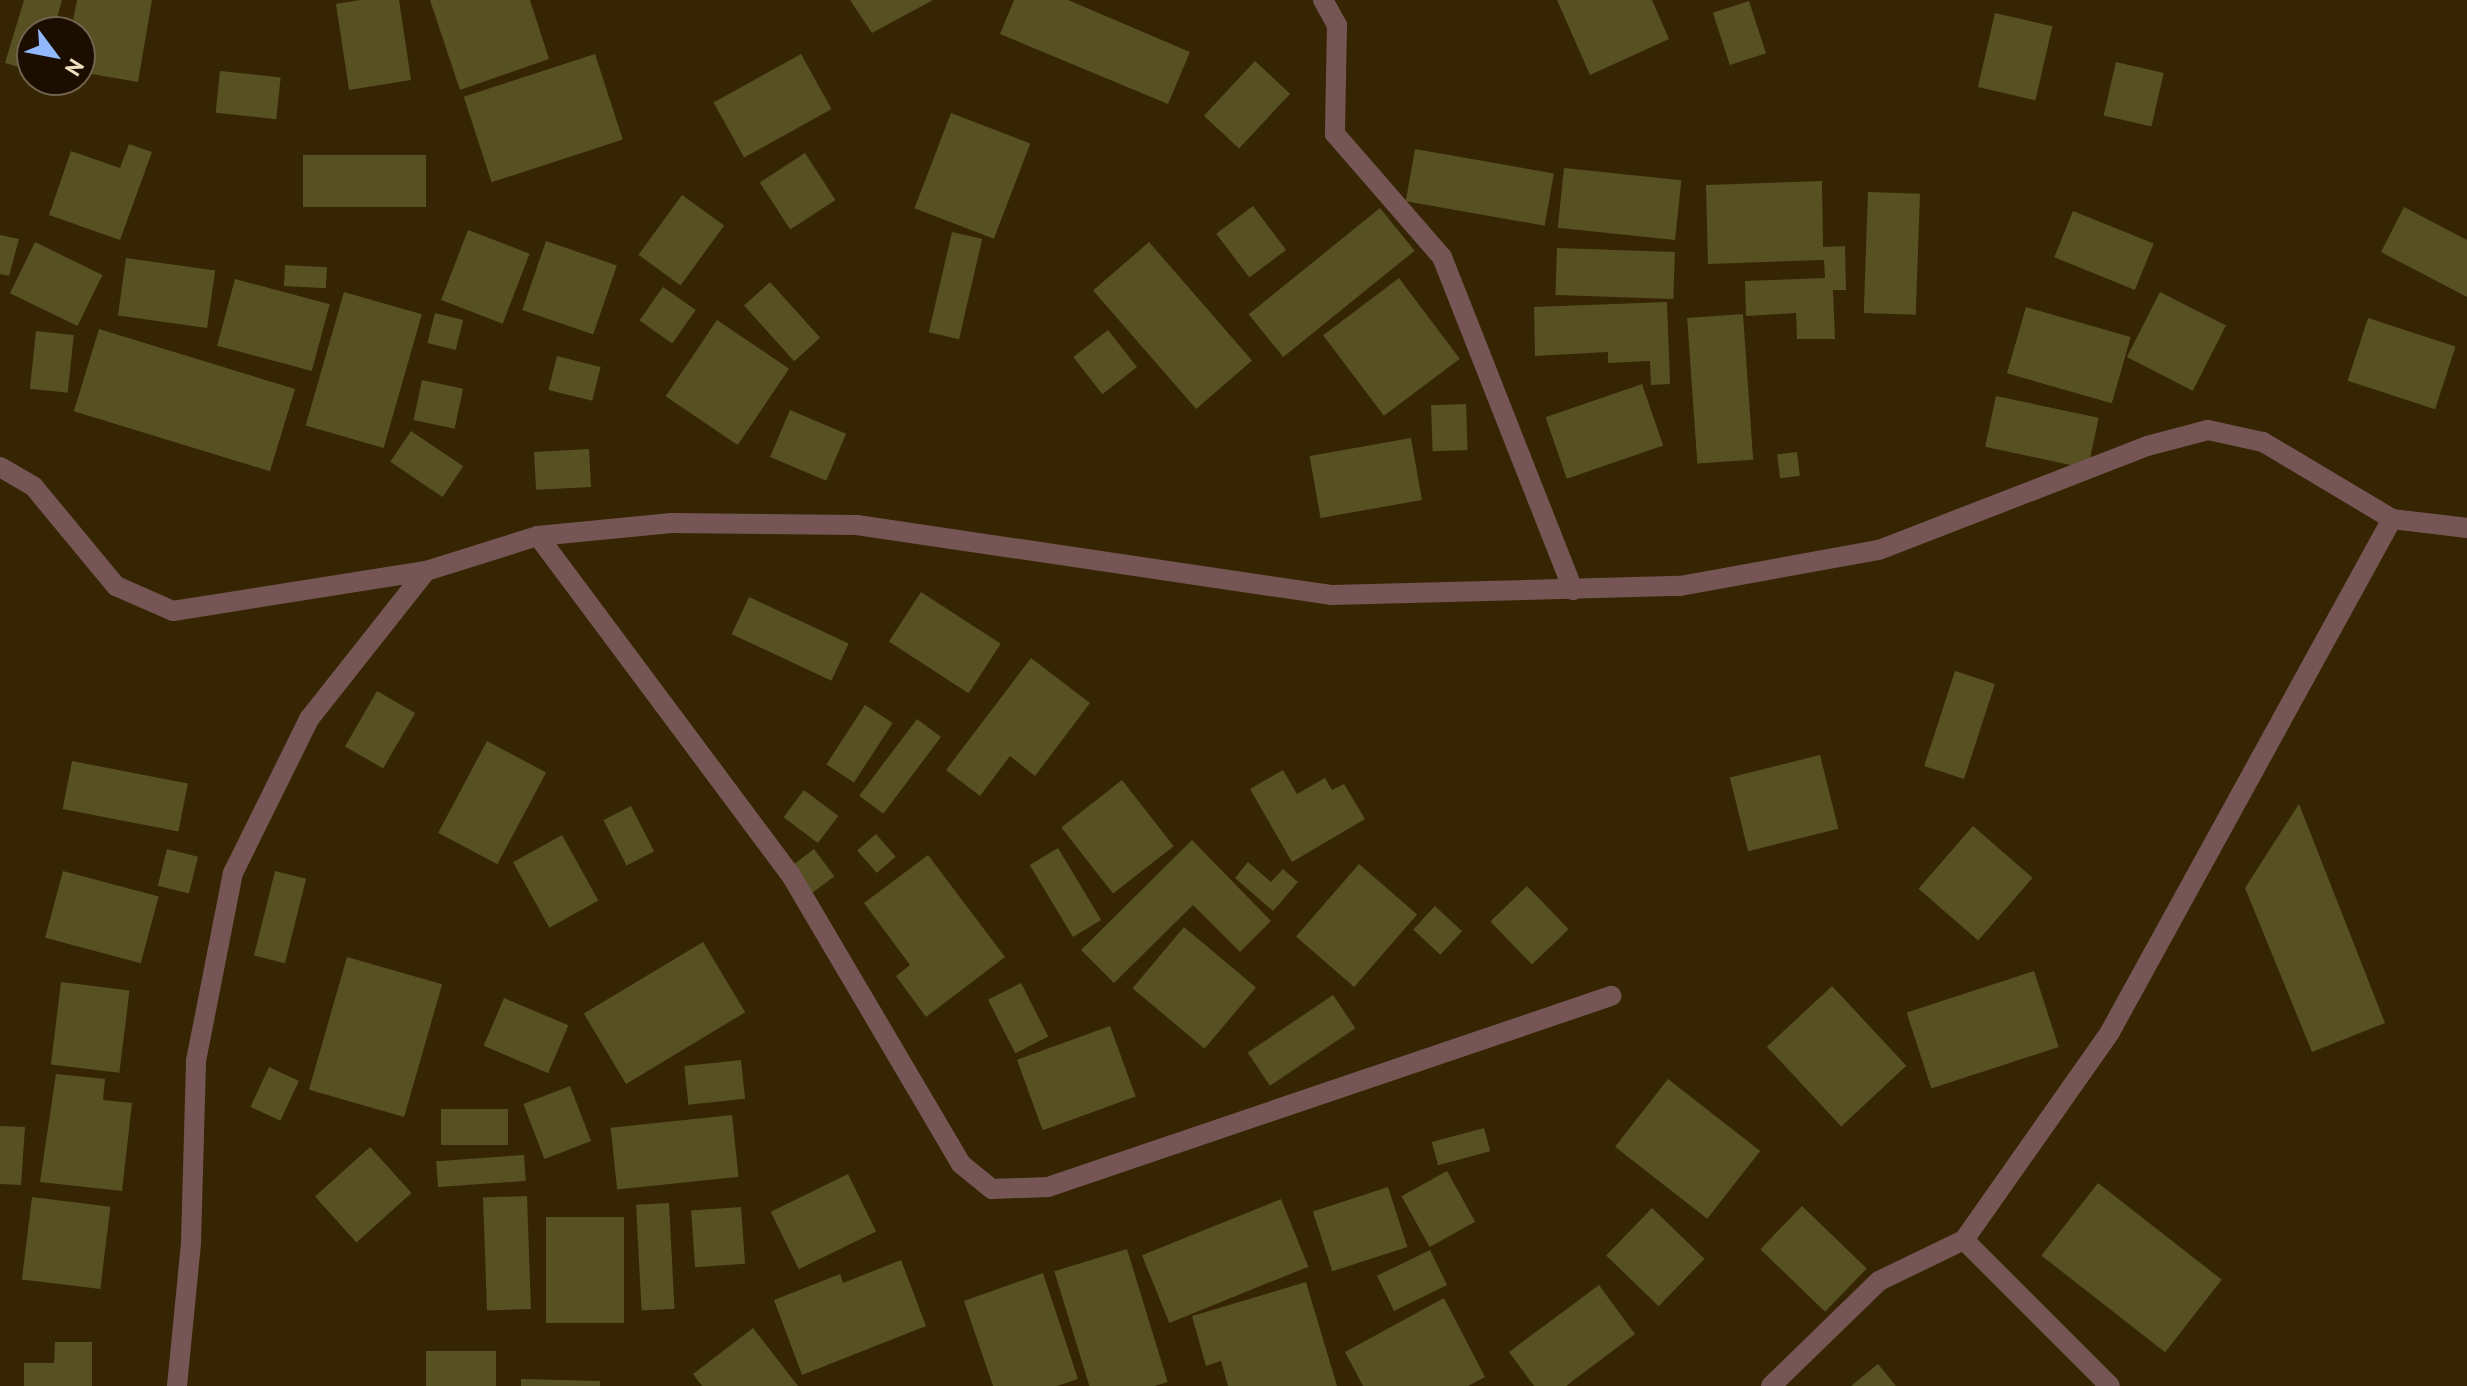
<!DOCTYPE html>
<style>
body{margin:0}
#map{position:relative;width:2467px;height:1386px;overflow:hidden;background:#362502;font-family:"PT Sans",sans-serif}
div>[style]{position:absolute}
[style*='--x']{left:calc(var(--x)*1px);top:calc(var(--y)*1px);width:calc(var(--w)*1px);rotate:calc(var(--a)*1deg)}
.building>*{inset:0;background:#565023;transform-origin:0 0}
.minor>*{height:20px;margin:-10px;padding:0 10px;transform-origin:10px;border-radius:10px;background:#755655}
span{translate:-50% -50%;white-space:nowrap;text-align:center;line-height:1.15;-webkit-text-stroke:8px #1b0e00;paint-order:stroke}
.north{position:absolute;left:16px;top:16px;width:80px;height:80px;box-sizing:border-box;background:#1b0e00;border:2px solid #71624d;border-radius:50%;rotate:122deg;font-size:22px;font-weight:700;line-height:32px;text-align:center;color:#f2e0c1}
.north::after{content:'';display:block;margin:auto;width:28px;height:36px;background:#91b8fd;clip-path:polygon(50% 0,100% 100%,50% 72%,0 100%)}
</style>
<div id="map">
<div class="building">
<i style="clip-path:polygon(24px 0,62px 0,53px 32px,32px 32px,32px 71px,5px 63px)"></i>
<i style="clip-path:polygon(77px 0,152px 0,138px 82px,80px 72px,80px 32px,71px 32px)"></i>
<i style="clip-path:polygon(360px 0,399px 0,411px 80px,349px 90px,336px 4px)"></i>
<i style="clip-path:polygon(430px 0,530px 0,549px 59px,460px 90px)"></i>
<i style="clip-path:polygon(850px 0,933px 0,872px 33px)"></i>
<i style="clip-path:polygon(1014px 0,1068px 0,1190px 52px,1168px 104px,1000px 34px)"></i>
<i style="clip-path:polygon(1557px 0,1652px 0,1669px 39px,1590px 75px)"></i>
<i style="left:1749px;top:1px;width:55px;height:38px;rotate:72deg"></i>
<i style="left:1995px;top:13px;width:59px;height:76px;rotate:13deg"></i>
<i style="left:595px;top:54px;width:90px;height:138px;rotate:72deg"></i>
<i style="left:801px;top:54px;width:63px;height:100px;rotate:61deg"></i>
<i style="left:1255px;top:61px;width:48px;height:75px;rotate:43deg"></i>
<i style="left:2116px;top:62px;width:49px;height:55px;rotate:13deg"></i>
<i style="left:220px;top:71px;width:61px;height:42px;rotate:6deg"></i>
<i style="left:951px;top:113px;width:85px;height:102px;rotate:21deg"></i>
<i style="clip-path:polygon(129px 144px,152px 152px,120px 240px,49px 215px,71px 151px,120px 168px)"></i>
<i style="left:1415px;top:149px;width:141px;height:53px;rotate:10deg"></i>
<i style="left:805px;top:153px;width:56px;height:54px;rotate:57deg"></i>
<i style="left:303px;top:155px;width:123px;height:52px"></i>
<i style="left:1564px;top:168px;width:118px;height:60px;rotate:6deg"></i>
<i style="clip-path:polygon(1822px 181px,1823px 247px,1845px 246px,1846px 290px,1833px 290px,1835px 339px,1797px 339px,1796px 313px,1746px 316px,1745px 281px,1825px 278px,1824px 260px,1708px 264px,1706px 185px)"></i>
<i style="left:1868px;top:192px;width:52px;height:121px;rotate:2deg"></i>
<i style="left:682px;top:195px;width:52px;height:74px;rotate:36deg"></i>
<i style="left:1253px;top:206px;width:55px;height:46px;rotate:53deg"></i>
<i style="clip-path:polygon(2404px 207px,2467px 240px,2467px 297px,2381px 252px)"></i>
<i style="left:1380px;top:208px;width:55px;height:169px;rotate:51deg"></i>
<i style="left:2073px;top:211px;width:87px;height:50px;rotate:22deg"></i>
<i style="left:468px;top:230px;width:66px;height:75px;rotate:21deg"></i>
<i style="left:952px;top:232px;width:31px;height:103px;rotate:13deg"></i>
<i style="clip-path:polygon(0 235px,19px 239px,9px 276px,0 274px)"></i>
<i style="left:546px;top:241px;width:75px;height:73px;rotate:19deg"></i>
<i style="left:35px;top:242px;width:75px;height:57px;rotate:26deg"></i>
<i style="left:1149px;top:242px;width:157px;height:74px;rotate:49deg"></i>
<i style="left:1557px;top:248px;width:118px;height:47px;rotate:2deg"></i>
<i style="left:126px;top:258px;width:90px;height:58px;rotate:8deg"></i>
<i style="left:285px;top:265px;width:42px;height:21px;rotate:3deg"></i>
<i style="left:1399px;top:278px;width:101px;height:95px;rotate:53deg"></i>
<i style="left:235px;top:279px;width:98px;height:69px;rotate:15deg"></i>
<i style="left:770px;top:282px;width:75px;height:35px;rotate:48deg"></i>
<i style="left:663px;top:287px;width:40px;height:41px;rotate:35deg"></i>
<i style="left:344px;top:292px;width:81px;height:139px;rotate:16deg"></i>
<i style="left:2160px;top:292px;width:74px;height:73px;rotate:27deg"></i>
<i style="clip-path:polygon(1667px 302px,1670px 384px,1651px 385px,1650px 361px,1608px 363px,1608px 352px,1535px 356px,1534px 307px)"></i>
<i style="left:2026px;top:307px;width:109px;height:69px;rotate:16deg"></i>
<i style="left:435px;top:313px;width:29px;height:31px;rotate:14deg"></i>
<i style="left:1743px;top:314px;width:146px;height:56px;rotate:86deg"></i>
<i style="left:2368px;top:318px;width:92px;height:66px;rotate:18deg"></i>
<i style="left:717px;top:320px;width:87px;height:92px;rotate:34deg"></i>
<i style="left:99px;top:329px;width:205px;height:86px;rotate:17deg"></i>
<i style="left:1108px;top:330px;width:47px;height:44px;rotate:52deg"></i>
<i style="left:36px;top:331px;width:38px;height:58px;rotate:6deg"></i>
<i style="left:557px;top:356px;width:45px;height:35px;rotate:14deg"></i>
<i style="left:422px;top:380px;width:42px;height:41px;rotate:12deg"></i>
<i style="left:1642px;top:384px;width:65px;height:102px;rotate:71deg"></i>
<i style="left:1996px;top:396px;width:105px;height:52px;rotate:12deg"></i>
<i style="left:1466px;top:404px;width:46px;height:35px;rotate:88deg"></i>
<i style="left:790px;top:410px;width:61px;height:51px;rotate:23deg"></i>
<i style="left:411px;top:431px;width:63px;height:37px;rotate:34deg"></i>
<i style="left:1411px;top:438px;width:63px;height:103px;rotate:80deg"></i>
<i style="left:589px;top:449px;width:38px;height:55px;rotate:87deg"></i>
<i style="left:1797px;top:452px;width:24px;height:20px;rotate:83deg"></i>
<i style="left:921px;top:592px;width:95px;height:59px;rotate:33deg"></i>
<i style="left:749px;top:597px;width:110px;height:41px;rotate:25deg"></i>
<i style="clip-path:polygon(1031px 658px,1090px 703px,1035px 776px,1010px 756px,980px 796px,946px 770px)"></i>
<i style="left:1955px;top:671px;width:42px;height:100px;rotate:18deg"></i>
<i style="left:377px;top:691px;width:44px;height:64px;rotate:30deg"></i>
<i style="left:865px;top:705px;width:33px;height:71px;rotate:33deg"></i>
<i style="left:917px;top:719px;width:30px;height:96px;rotate:37deg"></i>
<i style="left:487px;top:741px;width:67px;height:104px;rotate:28deg"></i>
<i style="left:1820px;top:755px;width:76px;height:93px;rotate:76deg"></i>
<i style="left:72px;top:761px;width:118px;height:49px;rotate:11deg"></i>
<i style="clip-path:polygon(1283px 770px,1297px 794px,1325px 778px,1332px 790px,1344px 784px,1365px 819px,1292px 862px,1250px 789px)"></i>
<i style="left:1122px;top:780px;width:84px;height:77px;rotate:52deg"></i>
<i style="left:804px;top:790px;width:43px;height:34px;rotate:37deg"></i>
<i style="clip-path:polygon(2299px 804px,2385px 1023px,2312px 1052px,2245px 888px)"></i>
<i style="left:631px;top:806px;width:51px;height:31px;rotate:63deg"></i>
<i style="left:1973px;top:826px;width:79px;height:83px;rotate:41deg"></i>
<i style="left:876px;top:834px;width:30px;height:25px;rotate:49deg"></i>
<i style="left:562px;top:835px;width:75px;height:56px;rotate:61deg"></i>
<i style="clip-path:polygon(1192px 840px,1271px 921px,1240px 952px,1193px 905px,1114px 983px,1081px 950px)"></i>
<i style="left:1058px;top:848px;width:84px;height:33px;rotate:59deg"></i>
<i style="left:167px;top:849px;width:32px;height:38px;rotate:14deg"></i>
<i style="left:814px;top:849px;width:34px;height:29px;rotate:53deg"></i>
<i style="clip-path:polygon(928px 855px,1005px 957px,926px 1017px,896px 976px,910px 965px,864px 903px)"></i>
<i style="clip-path:polygon(1248px 862px,1271px 882px,1283px 869px,1298px 882px,1273px 911px,1235px 878px)"></i>
<i style="left:1359px;top:864px;width:77px;height:96px;rotate:41deg"></i>
<i style="left:63px;top:871px;width:99px;height:69px;rotate:15deg"></i>
<i style="left:275px;top:871px;width:32px;height:87px;rotate:14deg"></i>
<i style="left:1527px;top:886px;width:60px;height:51px;rotate:46deg"></i>
<i style="left:1435px;top:906px;width:37px;height:32px;rotate:43deg"></i>
<i style="left:1184px;top:927px;width:94px;height:80px;rotate:40deg"></i>
<i style="left:703px;top:942px;width:82px;height:139px;rotate:59deg"></i>
<i style="left:347px;top:957px;width:99px;height:138px;rotate:16deg"></i>
<i style="left:2034px;top:971px;width:80px;height:134px;rotate:72deg"></i>
<i style="left:61px;top:982px;width:69px;height:83px;rotate:7deg"></i>
<i style="left:1021px;top:983px;width:60px;height:37px;rotate:63deg"></i>
<i style="left:1832px;top:986px;width:109px;height:89px;rotate:47deg"></i>
<i style="left:1333px;top:995px;width:40px;height:103px;rotate:56deg"></i>
<i style="left:504px;top:998px;width:70px;height:52px;rotate:23deg"></i>
<i style="left:1110px;top:1026px;width:75px;height:99px;rotate:70deg"></i>
<i style="left:741px;top:1060px;width:39px;height:57px;rotate:84deg"></i>
<i style="left:269px;top:1067px;width:33px;height:44px;rotate:25deg"></i>
<i style="clip-path:polygon(56px 1074px,105px 1079px,103px 1100px,132px 1103px,122px 1191px,40px 1182px)"></i>
<i style="left:1668px;top:1079px;width:117px;height:86px;rotate:38deg"></i>
<i style="left:570px;top:1086px;width:59px;height:50px;rotate:69deg"></i>
<i style="left:508px;top:1109px;width:36px;height:67px;rotate:90deg"></i>
<i style="left:732px;top:1115px;width:62px;height:122px;rotate:84deg"></i>
<i style="clip-path:polygon(0 1126px,25px 1127px,21px 1185px,0 1184px)"></i>
<i style="left:1484px;top:1128px;width:24px;height:54px;rotate:75deg"></i>
<i style="left:370px;top:1147px;width:62px;height:74px;rotate:48deg"></i>
<i style="left:524px;top:1155px;width:26px;height:88px;rotate:86deg"></i>
<i style="left:1447px;top:1171px;width:58px;height:52px;rotate:61deg"></i>
<i style="left:848px;top:1174px;width:64px;height:86px;rotate:64deg"></i>
<i style="left:2098px;top:1183px;width:157px;height:92px;rotate:38deg"></i>
<i style="left:1388px;top:1187px;width:63px;height:79px;rotate:72deg"></i>
<i style="left:527px;top:1196px;width:113px;height:44px;rotate:88deg"></i>
<i style="left:32px;top:1197px;width:79px;height:83px;rotate:7deg"></i>
<i style="left:1281px;top:1199px;width:73px;height:150px;rotate:68deg"></i>
<i style="left:669px;top:1203px;width:106px;height:33px;rotate:87deg"></i>
<i style="left:1802px;top:1206px;width:90px;height:60px;rotate:44deg"></i>
<i style="left:741px;top:1207px;width:57px;height:50px;rotate:86deg"></i>
<i style="left:1652px;top:1208px;width:73px;height:66px;rotate:44deg"></i>
<i style="left:624px;top:1217px;width:106px;height:78px;rotate:90deg"></i>
<i style="left:1127px;top:1249px;width:139px;height:76px;rotate:73deg"></i>
<i style="left:1430px;top:1250px;width:39px;height:59px;rotate:64deg"></i>
<i style="clip-path:polygon(901px 1260px,926px 1326px,802px 1375px,774px 1300px,840px 1274px,843px 1283px)"></i>
<i style="clip-path:polygon(1043px 1273px,1078px 1379px,1057px 1386px,993px 1386px,964px 1301px)"></i>
<i style="clip-path:polygon(1306px 1282px,1337px 1386px,1228px 1386px,1221px 1361px,1206px 1366px,1192px 1316px)"></i>
<i style="clip-path:polygon(1599px 1285px,1635px 1334px,1566px 1386px,1534px 1386px,1509px 1352px)"></i>
<i style="clip-path:polygon(1444px 1298px,1485px 1377px,1468px 1386px,1363px 1386px,1345px 1352px)"></i>
<i style="clip-path:polygon(753px 1328px,798px 1386px,702px 1386px,693px 1374px)"></i>
<i style="clip-path:polygon(55px 1342px,92px 1342px,92px 1386px,24px 1386px,24px 1363px,54px 1363px)"></i>
<i style="left:426px;top:1351px;width:70px;height:35px"></i>
<i style="clip-path:polygon(1878px 1364px,1896px 1386px,1851px 1386px)"></i>
<i style="clip-path:polygon(521px 1379px,600px 1381px,600px 1386px,521px 1386px)"></i>
</div>
<div class="minor">
<i style="--x:1323;--y:0;--w:29;--a:61"></i>
<i style="--x:1337;--y:25;--w:109;--a:91.1"></i>
<i style="--x:1335;--y:134;--w:163;--a:49"></i>
<i style="--x:1442;--y:257;--w:358;--a:68.5"></i>
<i style="--x:0;--y:467;--w:39;--a:30"></i>
<i style="--x:34;--y:487;--w:129;--a:50.4"></i>
<i style="--x:116;--y:586;--w:62;--a:23.7"></i>
<i style="--x:173;--y:611;--w:256;--a:-9"></i>
<i style="--x:426;--y:571;--w:117;--a:-17.4"></i>
<i style="--x:538;--y:536;--w:134;--a:-5.6"></i>
<i style="--x:671;--y:523;--w:186;--a:0.6"></i>
<i style="--x:857;--y:525;--w:479;--a:8.4"></i>
<i style="--x:1331;--y:595;--w:349;--a:-1.5"></i>
<i style="--x:1680;--y:586;--w:202;--a:-10.3"></i>
<i style="--x:1879;--y:550;--w:287;--a:-21.2"></i>
<i style="--x:2147;--y:446;--w:63;--a:-14.7"></i>
<i style="--x:2208;--y:430;--w:56;--a:12.3"></i>
<i style="--x:2263;--y:442;--w:150;--a:30.8"></i>
<i style="--x:2392;--y:519;--w:76;--a:6.8"></i>
<i style="--x:538;--y:536;--w:425;--a:53.3"></i>
<i style="--x:792;--y:877;--w:333;--a:59.5"></i>
<i style="--x:961;--y:1164;--w:40;--a:39"></i>
<i style="--x:992;--y:1189;--w:56;--a:-2"></i>
<i style="--x:1048;--y:1187;--w:595;--a:-18.74"></i>
<i style="--x:1964;--y:1240;--w:206;--a:45"></i>
<i style="--x:177;--y:1386;--w:145;--a:-84.4"></i>
<i style="--x:191;--y:1242;--w:181;--a:-88.4"></i>
<i style="--x:196;--y:1061;--w:192;--a:-78.9"></i>
<i style="--x:233;--y:873;--w:172;--a:-63.7"></i>
<i style="--x:309;--y:719;--w:189;--a:-51.7"></i>
<i style="--x:1771;--y:1386;--w:151;--a:-44.2"></i>
<i style="--x:1879;--y:1281;--w:94;--a:-25.8"></i>
<i style="--x:1964;--y:1240;--w:254;--a:-54.9"></i>
<i style="--x:2110;--y:1032;--w:585;--a:-61.2"></i>
</div>
<div class="north">N</div>
</div>
